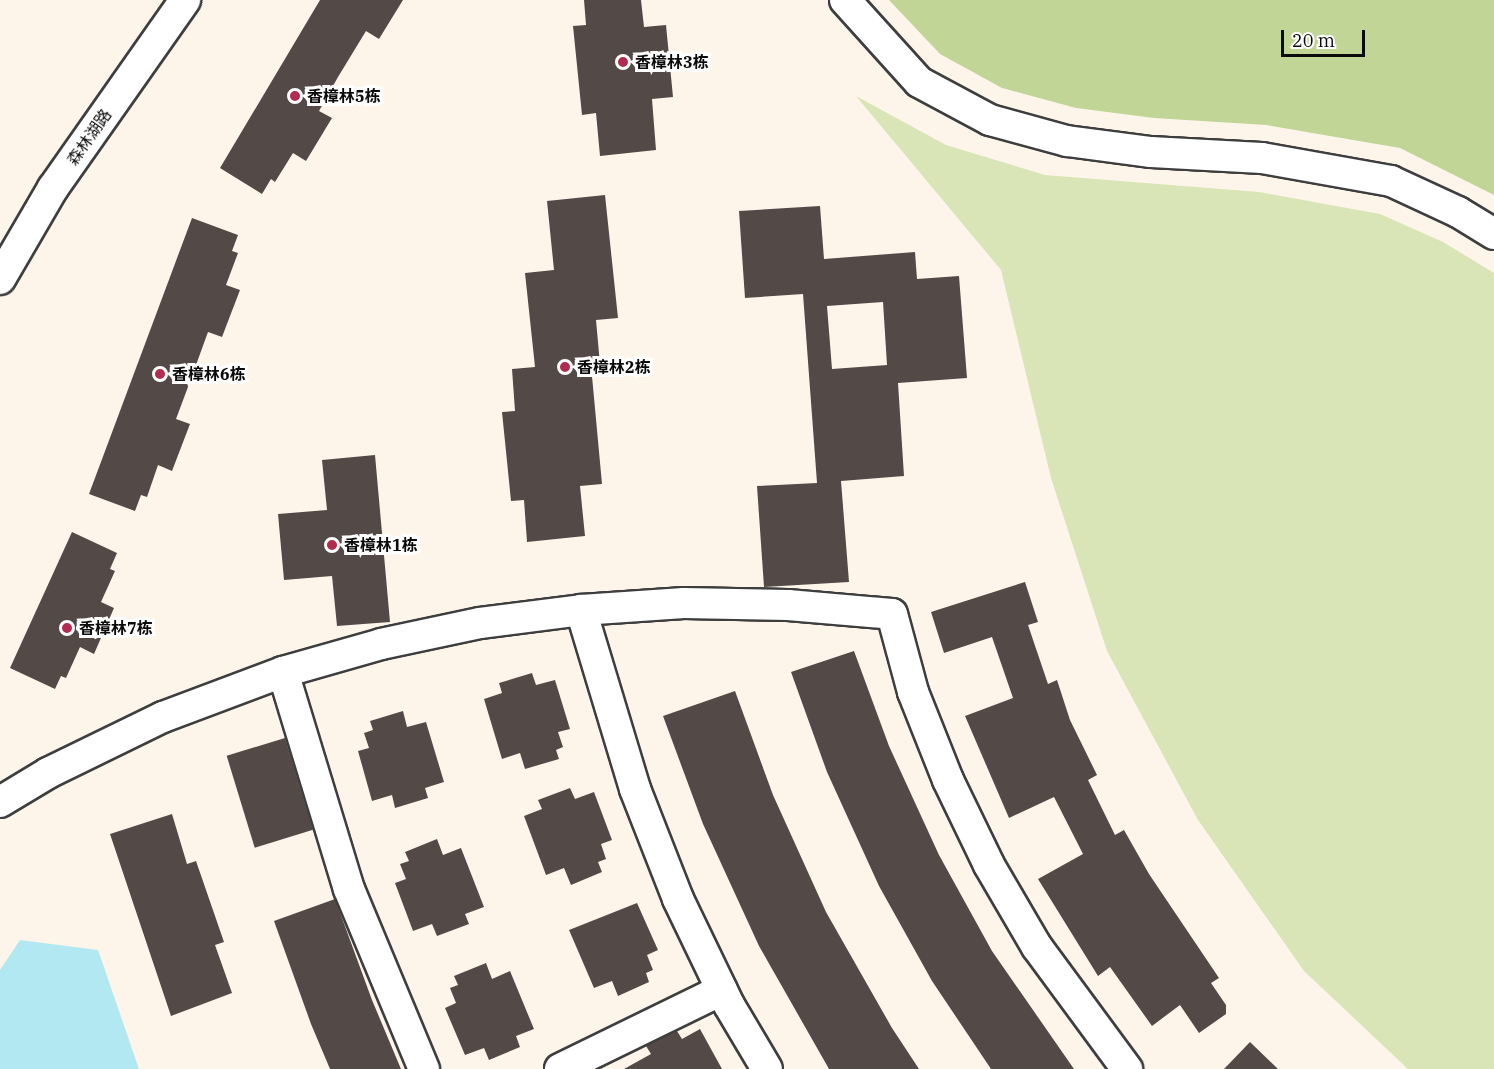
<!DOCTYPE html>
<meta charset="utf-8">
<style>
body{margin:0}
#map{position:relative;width:1494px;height:1069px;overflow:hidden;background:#fef5ea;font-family:"IBM Plex Serif","Noto Sans SC",serif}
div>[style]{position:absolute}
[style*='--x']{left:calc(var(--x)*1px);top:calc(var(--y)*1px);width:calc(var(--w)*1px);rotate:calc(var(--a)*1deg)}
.green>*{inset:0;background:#d9e5b7}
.forest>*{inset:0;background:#c1d597}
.water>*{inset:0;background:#b2e8f2}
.building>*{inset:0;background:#534a48;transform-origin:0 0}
.roads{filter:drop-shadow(2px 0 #3e3e3e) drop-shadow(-2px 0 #3e3e3e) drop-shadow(0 2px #3e3e3e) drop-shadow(0 -2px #3e3e3e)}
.minor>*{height:30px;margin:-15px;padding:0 15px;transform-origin:15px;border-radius:15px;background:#fff}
.dots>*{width:16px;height:16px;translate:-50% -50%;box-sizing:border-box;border:3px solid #fff;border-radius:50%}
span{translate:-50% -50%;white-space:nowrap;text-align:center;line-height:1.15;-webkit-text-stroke:6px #fff;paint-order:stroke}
.poi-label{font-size:16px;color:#0b0b0b;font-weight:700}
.left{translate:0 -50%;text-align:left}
.street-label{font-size:16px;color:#0b0b0b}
.scale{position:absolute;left:1281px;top:30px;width:84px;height:27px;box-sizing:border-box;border:3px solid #0b0b0b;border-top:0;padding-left:8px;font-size:18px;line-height:21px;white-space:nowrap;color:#0b0b0b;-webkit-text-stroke:4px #fff;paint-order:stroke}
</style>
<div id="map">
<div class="green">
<i style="clip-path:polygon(856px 96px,946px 145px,1045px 175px,1259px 192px,1380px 214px,1443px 242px,1494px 273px,1494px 1069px,1408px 1069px,1304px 971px,1198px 820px,1107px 651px,1051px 478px,1001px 270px)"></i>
</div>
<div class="forest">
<i style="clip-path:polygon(889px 0,1494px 0,1494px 195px,1400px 148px,1266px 125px,1154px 118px,1076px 108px,1002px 88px,940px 54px)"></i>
</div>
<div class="water">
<i style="clip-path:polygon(20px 940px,98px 950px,139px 1069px,0 1069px,0 970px)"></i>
</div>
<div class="building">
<i style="clip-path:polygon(320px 0,403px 0,379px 39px,366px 31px,338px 77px,319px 111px,332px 118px,306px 161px,293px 153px,275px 182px,271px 179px,262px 194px,220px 168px)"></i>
<i style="clip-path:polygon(584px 0,641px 0,644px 27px,666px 25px,673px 97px,652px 99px,656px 150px,600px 156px,596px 113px,582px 115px,573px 26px,586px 25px)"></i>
<i style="clip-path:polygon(605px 195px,618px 318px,596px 320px,601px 375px,592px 376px,602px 484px,580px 486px,585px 536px,527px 542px,524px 500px,511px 501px,502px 412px,515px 411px,512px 369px,535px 367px,525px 273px,554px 270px,547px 201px)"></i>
<i style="clip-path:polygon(evenodd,820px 206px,824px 259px,915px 252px,917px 279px,959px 276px,967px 378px,898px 383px,904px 476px,841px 481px,849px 582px,764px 587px,757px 486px,817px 483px,803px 294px,745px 298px,739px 211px,820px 206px,883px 302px,887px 365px,832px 369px,827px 306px,883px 302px)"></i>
<i style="clip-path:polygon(192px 218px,238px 235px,232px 251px,238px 253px,226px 285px,240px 290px,222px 337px,208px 332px,188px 387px,176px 419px,190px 424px,172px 471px,158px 465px,147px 497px,141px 495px,135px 511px,89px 494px)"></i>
<i style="clip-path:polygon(375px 455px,390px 622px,337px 626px,332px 576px,284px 580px,278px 514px,327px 510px,322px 460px)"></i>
<i style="clip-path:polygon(72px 532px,117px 553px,110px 569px,115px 571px,101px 602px,114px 608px,94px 654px,80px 647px,66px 678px,61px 676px,55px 689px,10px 668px)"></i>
<i style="clip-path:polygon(1025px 582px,1038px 622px,1028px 625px,1048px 684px,1057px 680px,1070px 720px,1097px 775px,1088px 780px,1115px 835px,1124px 830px,1149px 874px,1219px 978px,1211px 983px,1226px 1005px,1226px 1014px,1199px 1033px,1180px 1005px,1152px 1026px,1110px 967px,1098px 976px,1038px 879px,1083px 854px,1054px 797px,1009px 818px,965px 716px,1013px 698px,992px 637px,944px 653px,931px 612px)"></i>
<i style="clip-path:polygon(854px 651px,889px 746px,939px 855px,992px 951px,1074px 1069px,991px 1069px,932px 981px,879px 886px,827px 772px,791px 672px)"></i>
<i style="clip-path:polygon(532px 673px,536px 685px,555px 680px,570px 729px,558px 732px,563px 747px,556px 750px,559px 759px,525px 769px,520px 753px,502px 759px,484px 699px,502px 693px,499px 683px)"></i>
<i style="clip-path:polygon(735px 691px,773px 795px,826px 912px,892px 1028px,919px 1069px,829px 1069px,759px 946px,703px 824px,663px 716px)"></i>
<i style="clip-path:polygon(403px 711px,407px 727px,426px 722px,444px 782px,425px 788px,428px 798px,395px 808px,392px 795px,372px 801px,358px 751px,369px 748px,364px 733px,373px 730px,370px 721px)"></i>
<i style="left:285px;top:738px;width:96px;height:61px;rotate:73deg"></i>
<i style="clip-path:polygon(570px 788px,575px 799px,594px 792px,612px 840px,601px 844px,606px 859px,598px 862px,602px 872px,571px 885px,564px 868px,546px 875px,524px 816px,542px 809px,538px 800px)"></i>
<i style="clip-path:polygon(172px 814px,187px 864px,196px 861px,224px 942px,215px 945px,232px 993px,171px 1016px,110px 834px)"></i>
<i style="clip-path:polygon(437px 839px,443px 855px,461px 848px,484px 907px,465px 914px,469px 924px,437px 936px,432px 924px,413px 931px,395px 883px,406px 879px,400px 864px,409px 861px,405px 852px)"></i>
<i style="clip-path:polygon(335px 899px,372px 1000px,401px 1069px,330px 1069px,311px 1024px,274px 921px)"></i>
<i style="clip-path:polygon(637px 903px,658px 950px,647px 955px,653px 970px,646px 973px,649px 982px,618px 996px,612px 981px,594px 988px,569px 930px)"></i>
<i style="clip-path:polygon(486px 963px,492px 979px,510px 971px,534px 1029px,516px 1036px,520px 1047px,489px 1060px,484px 1048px,465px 1055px,445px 1008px,456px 1003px,450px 988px,458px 985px,454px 976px)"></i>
<i style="clip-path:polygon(700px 1029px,722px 1069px,624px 1069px,651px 1054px,646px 1046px,677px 1031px,682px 1039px)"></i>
<i style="clip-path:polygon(1250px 1042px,1278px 1069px,1224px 1069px)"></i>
</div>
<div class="roads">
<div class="minor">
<i style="--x:845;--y:0;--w:110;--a:47.9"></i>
<i style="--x:919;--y:82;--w:81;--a:28.2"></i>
<i style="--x:990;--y:120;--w:80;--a:15.3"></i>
<i style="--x:1067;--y:141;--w:85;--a:7.5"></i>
<i style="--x:1151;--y:152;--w:111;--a:3.1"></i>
<i style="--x:1262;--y:158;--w:131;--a:10.1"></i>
<i style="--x:1391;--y:181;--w:74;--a:24.8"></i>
<i style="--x:1458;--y:212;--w:42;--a:31.4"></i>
<i style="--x:0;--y:279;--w:105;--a:-59.8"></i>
<i style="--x:53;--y:188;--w:230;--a:-54.9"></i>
<i style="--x:581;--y:610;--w:187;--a:73.2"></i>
<i style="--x:635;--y:789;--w:118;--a:68.6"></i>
<i style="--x:678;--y:899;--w:118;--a:64.3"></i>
<i style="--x:729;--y:1005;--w:74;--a:59.3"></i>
<i style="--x:283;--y:672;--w:227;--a:73.1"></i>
<i style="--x:349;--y:889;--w:195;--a:67.4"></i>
<i style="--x:0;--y:802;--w:56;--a:-31.1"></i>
<i style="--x:48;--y:773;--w:128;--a:-26"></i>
<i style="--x:163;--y:717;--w:128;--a:-20.6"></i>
<i style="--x:283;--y:672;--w:102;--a:-15.9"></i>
<i style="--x:381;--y:644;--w:101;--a:-12"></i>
<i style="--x:480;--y:623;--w:102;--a:-7.3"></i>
<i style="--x:581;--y:610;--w:103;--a:-3.9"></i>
<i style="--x:684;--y:603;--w:104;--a:1.1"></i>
<i style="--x:788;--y:605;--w:104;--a:4.9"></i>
<i style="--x:892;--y:614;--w:81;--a:74.9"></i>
<i style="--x:913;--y:692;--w:95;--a:68.3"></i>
<i style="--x:948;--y:780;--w:94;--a:64.2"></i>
<i style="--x:989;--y:865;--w:95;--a:59.7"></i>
<i style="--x:1037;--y:947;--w:152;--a:53.6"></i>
<i style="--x:560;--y:1069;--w:180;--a:-26"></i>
</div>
</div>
<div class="dots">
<i style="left:623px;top:62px;background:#b22c51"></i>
<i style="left:295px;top:96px;background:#b22c51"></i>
<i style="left:565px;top:367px;background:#b22c51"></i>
<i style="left:160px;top:374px;background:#b22c51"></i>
<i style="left:332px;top:545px;background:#b22c51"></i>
<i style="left:67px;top:628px;background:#b22c51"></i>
</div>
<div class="poi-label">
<span class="left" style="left:635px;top:62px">香樟林3栋</span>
<span class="left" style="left:307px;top:96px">香樟林5栋</span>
<span class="left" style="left:577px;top:367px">香樟林2栋</span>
<span class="left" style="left:172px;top:374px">香樟林6栋</span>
<span class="left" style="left:344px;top:545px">香樟林1栋</span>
<span class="left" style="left:79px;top:628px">香樟林7栋</span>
</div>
<div class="street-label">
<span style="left:89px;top:137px;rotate:-55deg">森林湖路</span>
</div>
<div class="scale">20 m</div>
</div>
